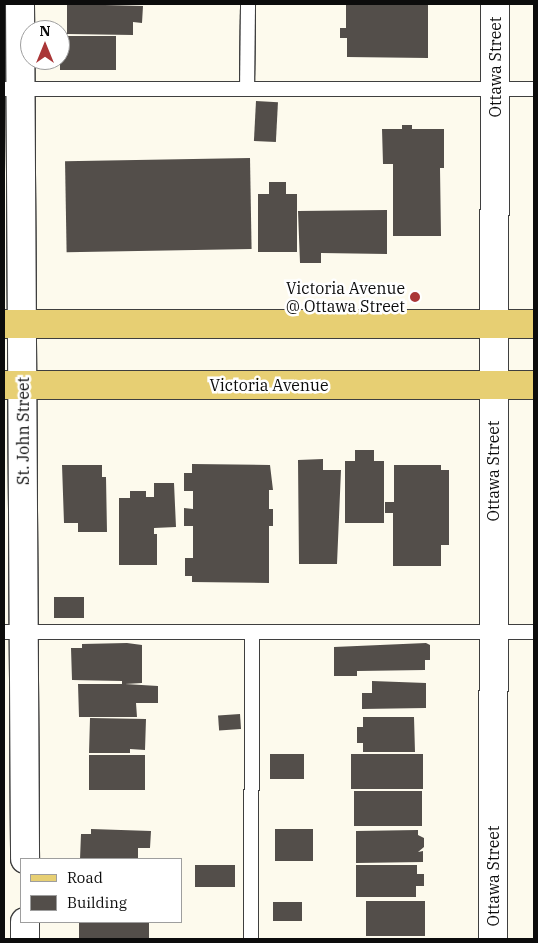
<!DOCTYPE html>
<style>
body{margin:0}
#map{position:relative;width:538px;height:943px;overflow:hidden;background:#fdfaed;font-family:"IBM Plex Serif",serif}
div>[style]{position:absolute}
[style*='--x']{left:calc(var(--x)*1px);top:calc(var(--y)*1px);width:calc(var(--w)*1px);rotate:calc(var(--a)*1deg)}
.building>*{inset:0;background:#534e4a;transform-origin:0 0}
.roads{filter:drop-shadow(1px 0 #3f3f3f) drop-shadow(-1px 0 #3f3f3f) drop-shadow(0 1px #3f3f3f) drop-shadow(0 -1px #3f3f3f)}
.lane>*{height:14px;margin:-7px;padding:0 7px;transform-origin:7px;border-radius:7px;background:#fff}
.street>*{height:28px;margin:-14px;padding:0 14px;transform-origin:14px;border-radius:14px;background:#fff}
.primary>*{height:28px;margin:-14px;padding:0 14px;transform-origin:14px;border-radius:14px;background:#e7cf73}
.dots>*{width:14px;height:14px;translate:-50% -50%;box-sizing:border-box;border:2px solid #fff;border-radius:50%}
span{translate:-50% -50%;white-space:nowrap;text-align:center;line-height:1.15;-webkit-text-stroke:5px #fff;paint-order:stroke}
.street-label{font-size:16px;color:#0c0c0c}
.poi-label{font-size:16px;color:#0c0c0c}
.right{translate:-100% -50%;text-align:right}
.frame{position:absolute;inset:0;border:5px solid #0c0c0c;pointer-events:none}
.legend{position:absolute;left:20px;top:858px;width:162px;height:65px;box-sizing:border-box;background:#fff;border:1px solid #9e9e9e;margin:0;padding:6px 9px;list-style:none;font-size:15px;color:#0c0c0c}
.legend li{display:flex;align-items:center;gap:10px;height:25px}
.legend b{width:25px;border:1px solid #9e9e9e}
.north{position:absolute;left:20px;top:20px;width:50px;height:50px;box-sizing:border-box;background:#fff;border:1px solid #9e9e9e;border-radius:50%;rotate:0deg;font-size:14px;font-weight:700;line-height:20px;text-align:center;color:#0c0c0c}
.north::after{content:'';display:block;margin:auto;width:18px;height:22px;background:#aa3637;clip-path:polygon(50% 0,100% 100%,50% 72%,0 100%)}
</style>
<div id="map">
<div class="building">
<i style="clip-path:polygon(67px 4px,143px 6px,142px 23px,133px 22px,133px 35px,67px 34px)"></i>
<i style="clip-path:polygon(346px 4px,428px 4px,428px 58px,347px 57px,347px 38px,340px 38px,340px 28px,346px 28px)"></i>
<i style="left:60px;top:36px;width:56px;height:34px"></i>
<i style="left:256px;top:101px;width:22px;height:40px;rotate:3deg"></i>
<i style="clip-path:polygon(402px 125px,412px 125px,412px 129px,444px 129px,444px 168px,440px 168px,441px 236px,393px 236px,393px 164px,383px 164px,382px 129px,402px 129px)"></i>
<i style="left:250px;top:158px;width:91px;height:185px;rotate:89deg"></i>
<i style="clip-path:polygon(269px 182px,286px 182px,286px 194px,297px 194px,297px 252px,258px 252px,258px 194px,269px 194px)"></i>
<i style="clip-path:polygon(387px 210px,387px 254px,321px 253px,321px 263px,300px 263px,298px 211px)"></i>
<i style="clip-path:polygon(355px 450px,374px 450px,374px 461px,384px 461px,384px 523px,345px 523px,345px 461px,355px 461px)"></i>
<i style="clip-path:polygon(323px 459px,323px 470px,341px 470px,337px 564px,299px 564px,298px 460px)"></i>
<i style="clip-path:polygon(192px 464px,270px 465px,273px 490px,269px 490px,269px 509px,273px 509px,273px 526px,269px 526px,269px 583px,192px 582px,192px 576px,185px 576px,185px 558px,193px 558px,193px 526px,184px 526px,184px 508px,193px 509px,193px 491px,184px 491px,184px 473px,192px 473px)"></i>
<i style="clip-path:polygon(62px 465px,102px 465px,102px 477px,106px 477px,107px 532px,78px 532px,78px 523px,64px 523px)"></i>
<i style="clip-path:polygon(394px 465px,441px 465px,441px 470px,449px 470px,449px 545px,441px 545px,441px 566px,393px 566px,393px 513px,385px 513px,385px 502px,394px 502px)"></i>
<i style="clip-path:polygon(154px 483px,174px 483px,176px 527px,154px 528px,154px 534px,157px 534px,157px 565px,119px 565px,119px 498px,130px 498px,130px 491px,146px 491px,146px 497px,154px 497px)"></i>
<i style="left:84px;top:597px;width:21px;height:30px;rotate:90deg"></i>
<i style="clip-path:polygon(127px 643px,142px 645px,142px 683px,125px 684px,158px 686px,158px 703px,136px 703px,137px 717px,79px 717px,78px 684px,122px 684px,122px 681px,72px 680px,71px 648px,82px 648px,82px 644px)"></i>
<i style="clip-path:polygon(426px 643px,430px 645px,430px 660px,425px 660px,425px 670px,357px 671px,357px 676px,334px 676px,334px 647px)"></i>
<i style="clip-path:polygon(372px 681px,426px 683px,426px 708px,362px 709px,362px 693px,372px 693px)"></i>
<i style="left:240px;top:714px;width:15px;height:22px;rotate:86deg"></i>
<i style="clip-path:polygon(363px 717px,414px 717px,415px 752px,363px 752px,363px 743px,357px 743px,357px 727px,363px 727px)"></i>
<i style="clip-path:polygon(90px 718px,146px 719px,145px 750px,130px 749px,130px 753px,89px 753px)"></i>
<i style="left:270px;top:754px;width:34px;height:25px"></i>
<i style="left:351px;top:754px;width:72px;height:35px"></i>
<i style="left:89px;top:755px;width:56px;height:35px"></i>
<i style="left:354px;top:791px;width:68px;height:35px"></i>
<i style="clip-path:polygon(91px 829px,151px 831px,150px 848px,138px 848px,138px 859px,80px 859px,81px 834px,91px 834px)"></i>
<i style="left:275px;top:829px;width:38px;height:32px"></i>
<i style="clip-path:polygon(418px 830px,418px 835px,424px 838px,424px 847px,418px 852px,423px 851px,423px 862px,356px 863px,356px 831px)"></i>
<i style="left:235px;top:865px;width:22px;height:40px;rotate:90deg"></i>
<i style="clip-path:polygon(356px 865px,417px 865px,417px 874px,424px 874px,424px 886px,416px 886px,416px 897px,356px 897px)"></i>
<i style="left:366px;top:901px;width:59px;height:35px"></i>
<i style="left:302px;top:902px;width:19px;height:29px;rotate:90deg"></i>
<i style="left:79px;top:922px;width:70px;height:16px"></i>
</div>
<div class="roads">
<div class="lane">
<i style="--x:4;--y:89;--w:530;--a:0"></i>
<i style="--x:247;--y:89;--w:85;--a:-89.3"></i>
<i style="--x:4;--y:632;--w:530;--a:0"></i>
<i style="--x:251;--y:939;--w:307;--a:-89.8"></i>
</div>
<div class="street">
<i style="--x:20;--y:4;--w:855;--a:89.66"></i>
<i style="--x:25;--y:922;--w:17;--a:90"></i>
<i style="--x:493;--y:939;--w:935;--a:-89.88"></i>
</div>
<div class="primary">
<i style="--x:4;--y:324;--w:530;--a:0"></i>
<i style="--x:4;--y:385;--w:530;--a:0"></i>
</div>
</div>
<div class="dots">
<i style="left:415px;top:297px;background:#aa3637"></i>
</div>
<div class="street-label">
<span style="left:495px;top:67px;rotate:-90deg">Ottawa Street</span>
<span style="left:269px;top:385px">Victoria Avenue</span>
<span style="left:23px;top:431px;rotate:-90deg">St. John Street</span>
<span style="left:493px;top:471px;rotate:-90deg">Ottawa Street</span>
<span style="left:493px;top:876px;rotate:-90deg">Ottawa Street</span>
</div>
<div class="poi-label">
<span class="right" style="left:405px;top:297px">Victoria Avenue<br>@ Ottawa Street</span>
</div>
<div class="frame"></div>
<ul class="legend">
<li><b style="height:6px;background:#e7cf73"></b>Road</li>
<li><b style="height:14px;background:#534e4a"></b>Building</li>
</ul>
<div class="north">N</div>
</div>
